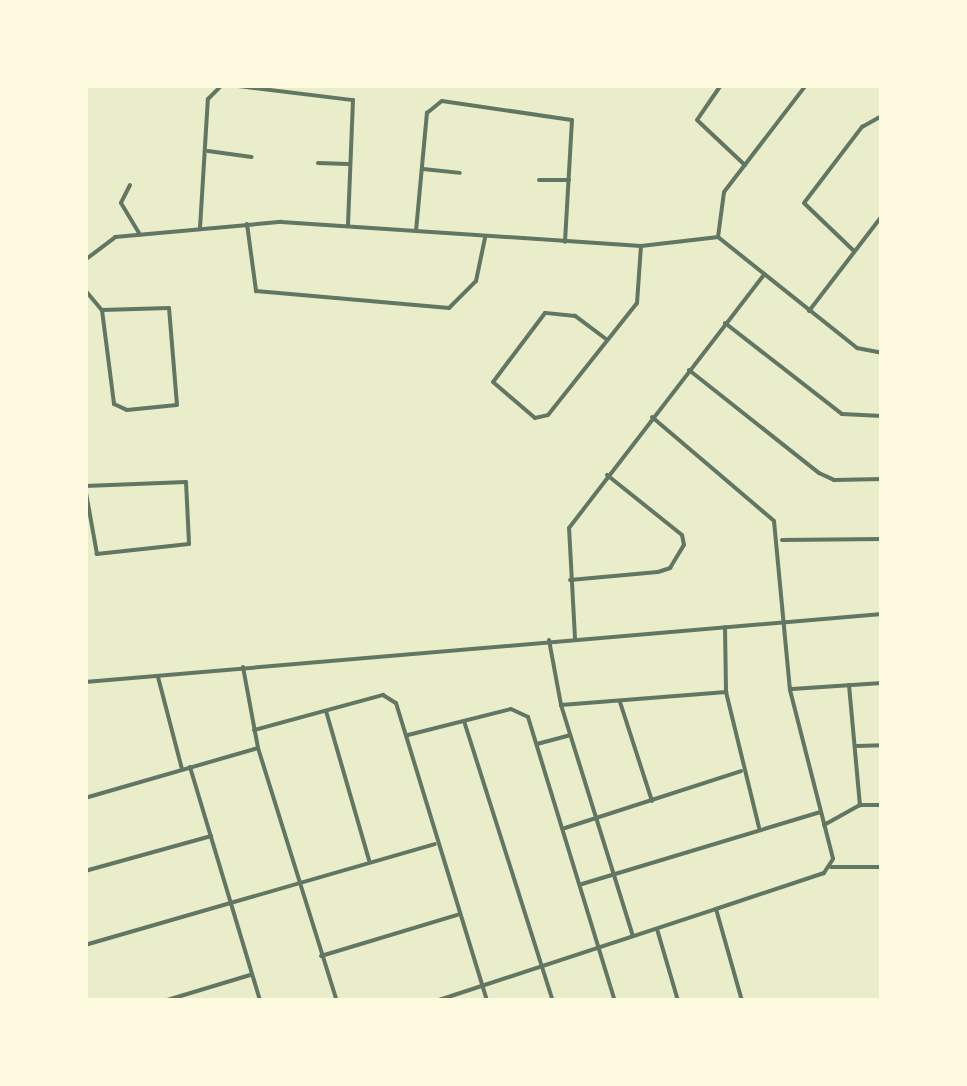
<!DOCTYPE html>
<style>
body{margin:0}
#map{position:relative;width:967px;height:1086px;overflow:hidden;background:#e9edc9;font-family:"DejaVu Sans",sans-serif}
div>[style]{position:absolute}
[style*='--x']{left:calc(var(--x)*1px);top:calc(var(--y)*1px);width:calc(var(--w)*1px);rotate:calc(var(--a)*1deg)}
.minor>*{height:4px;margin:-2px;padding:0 2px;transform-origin:2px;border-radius:2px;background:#617663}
span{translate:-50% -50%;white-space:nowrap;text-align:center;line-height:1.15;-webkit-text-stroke:10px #fefae0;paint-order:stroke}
.frame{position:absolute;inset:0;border:88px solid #fefae0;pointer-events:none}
</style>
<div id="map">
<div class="minor">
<i style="--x:230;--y:85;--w:124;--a:7"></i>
<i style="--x:353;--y:100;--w:126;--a:92.3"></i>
<i style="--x:721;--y:85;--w:42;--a:124.4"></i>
<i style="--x:697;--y:120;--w:66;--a:43.2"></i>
<i style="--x:85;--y:131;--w:11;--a:90"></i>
<i style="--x:208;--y:151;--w:44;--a:7.8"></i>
<i style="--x:318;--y:163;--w:30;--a:2"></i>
<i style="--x:423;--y:169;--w:37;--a:6"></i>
<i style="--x:539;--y:180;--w:30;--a:0"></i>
<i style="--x:130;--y:185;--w:20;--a:117"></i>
<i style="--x:121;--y:203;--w:37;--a:59"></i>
<i style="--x:247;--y:224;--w:68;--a:82.3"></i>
<i style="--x:256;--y:291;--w:194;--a:5"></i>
<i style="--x:449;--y:308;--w:38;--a:-45"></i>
<i style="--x:476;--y:281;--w:44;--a:-78.2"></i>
<i style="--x:200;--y:228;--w:129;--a:-86.5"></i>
<i style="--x:208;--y:99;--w:20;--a:-45"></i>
<i style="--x:416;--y:231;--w:119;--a:-84.7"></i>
<i style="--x:427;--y:113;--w:19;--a:-39"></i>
<i style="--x:442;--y:101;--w:131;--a:8.3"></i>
<i style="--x:572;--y:120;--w:122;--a:93.3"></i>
<i style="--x:718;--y:237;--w:45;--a:-82.4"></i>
<i style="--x:724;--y:192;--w:135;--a:-52.5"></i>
<i style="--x:854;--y:251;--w:69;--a:-136.2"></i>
<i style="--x:804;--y:203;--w:96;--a:-52.7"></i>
<i style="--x:862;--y:127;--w:23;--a:-29"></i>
<i style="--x:85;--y:260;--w:38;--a:-37"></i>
<i style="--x:115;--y:237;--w:167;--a:-5.2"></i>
<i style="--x:281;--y:222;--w:361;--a:3.8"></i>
<i style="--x:641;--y:246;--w:78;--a:-6.7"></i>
<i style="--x:718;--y:237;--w:178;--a:38.6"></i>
<i style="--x:857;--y:348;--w:25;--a:11"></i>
<i style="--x:85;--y:290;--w:26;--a:50"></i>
<i style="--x:102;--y:310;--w:95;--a:82.7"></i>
<i style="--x:114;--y:404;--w:14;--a:25"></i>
<i style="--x:127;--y:410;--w:50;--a:-5.7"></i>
<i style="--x:177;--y:405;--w:97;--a:-94.7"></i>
<i style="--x:169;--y:308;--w:67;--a:178.3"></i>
<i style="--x:809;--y:311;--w:120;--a:-52.5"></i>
<i style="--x:725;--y:323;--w:148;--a:37.9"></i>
<i style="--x:842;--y:414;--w:40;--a:2.9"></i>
<i style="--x:606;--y:339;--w:39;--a:-143"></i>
<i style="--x:575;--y:316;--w:30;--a:-174"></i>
<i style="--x:545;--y:313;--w:86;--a:127"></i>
<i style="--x:493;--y:382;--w:55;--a:40.6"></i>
<i style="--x:535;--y:418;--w:13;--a:-13"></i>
<i style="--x:548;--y:415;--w:143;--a:-51.5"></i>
<i style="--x:637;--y:303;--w:57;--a:-86"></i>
<i style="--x:689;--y:370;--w:166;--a:38.4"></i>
<i style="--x:819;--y:473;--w:17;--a:25"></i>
<i style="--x:834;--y:480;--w:48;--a:-1.2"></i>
<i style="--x:652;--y:417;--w:160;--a:40.4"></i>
<i style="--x:774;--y:521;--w:170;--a:84.6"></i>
<i style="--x:790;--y:690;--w:174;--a:75.7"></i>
<i style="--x:833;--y:859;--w:17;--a:123"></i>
<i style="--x:824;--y:873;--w:114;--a:161.6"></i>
<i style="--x:716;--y:909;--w:96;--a:74.2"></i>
<i style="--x:85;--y:486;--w:101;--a:-2.3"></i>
<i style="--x:186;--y:482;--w:62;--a:87.2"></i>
<i style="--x:189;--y:544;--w:93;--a:173.8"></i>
<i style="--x:97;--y:554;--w:68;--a:-100.2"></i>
<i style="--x:782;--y:540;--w:100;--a:-0.6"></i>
<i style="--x:570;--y:580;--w:88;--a:-5.2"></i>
<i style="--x:658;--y:572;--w:13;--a:-18"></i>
<i style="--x:670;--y:568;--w:27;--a:-59"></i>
<i style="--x:684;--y:545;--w:10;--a:-101"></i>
<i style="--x:682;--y:535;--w:96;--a:-141.3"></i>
<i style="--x:725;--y:627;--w:65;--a:89.1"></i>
<i style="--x:726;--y:692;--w:139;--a:76.3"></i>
<i style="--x:575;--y:638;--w:110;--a:-93.1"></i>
<i style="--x:569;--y:528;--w:319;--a:-52.4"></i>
<i style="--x:549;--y:640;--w:66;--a:79.5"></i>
<i style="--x:561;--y:705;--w:242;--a:72.7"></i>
<i style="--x:243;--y:667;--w:82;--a:79.5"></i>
<i style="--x:258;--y:748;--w:265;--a:72.7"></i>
<i style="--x:158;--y:677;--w:95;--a:75.4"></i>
<i style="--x:85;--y:682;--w:800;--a:-4.88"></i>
<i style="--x:849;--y:685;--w:121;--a:84.8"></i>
<i style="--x:792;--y:689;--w:90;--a:-3.8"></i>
<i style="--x:620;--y:702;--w:104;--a:72.1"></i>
<i style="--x:561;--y:705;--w:166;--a:-4.5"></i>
<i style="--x:326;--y:711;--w:155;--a:73.9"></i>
<i style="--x:464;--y:721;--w:294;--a:72.4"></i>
<i style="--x:254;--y:730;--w:134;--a:-15.2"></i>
<i style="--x:383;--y:695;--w:15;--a:32"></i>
<i style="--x:396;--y:703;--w:312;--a:73"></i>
<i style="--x:408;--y:735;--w:106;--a:-14.2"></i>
<i style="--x:511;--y:709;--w:19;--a:25"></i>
<i style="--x:528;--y:717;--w:297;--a:73"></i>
<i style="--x:537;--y:744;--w:34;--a:-15"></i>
<i style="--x:857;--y:746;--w:25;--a:-2"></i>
<i style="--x:190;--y:767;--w:244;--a:73.3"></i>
<i style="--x:85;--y:798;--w:180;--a:-16.1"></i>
<i style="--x:824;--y:825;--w:41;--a:-29.1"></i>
<i style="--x:860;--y:805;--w:22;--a:0"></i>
<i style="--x:565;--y:828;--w:185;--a:-17.9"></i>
<i style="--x:831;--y:867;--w:51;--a:0"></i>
<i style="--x:85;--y:871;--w:131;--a:-15.5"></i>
<i style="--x:582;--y:884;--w:249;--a:-16.8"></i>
<i style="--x:657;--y:929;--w:75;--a:73.7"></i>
<i style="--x:85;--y:945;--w:364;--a:-16.1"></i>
<i style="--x:321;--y:956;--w:145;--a:-16.8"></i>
<i style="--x:164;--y:1001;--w:90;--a:-16.8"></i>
<i style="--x:436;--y:1001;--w:295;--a:-18.2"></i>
</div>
<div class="frame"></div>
</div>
